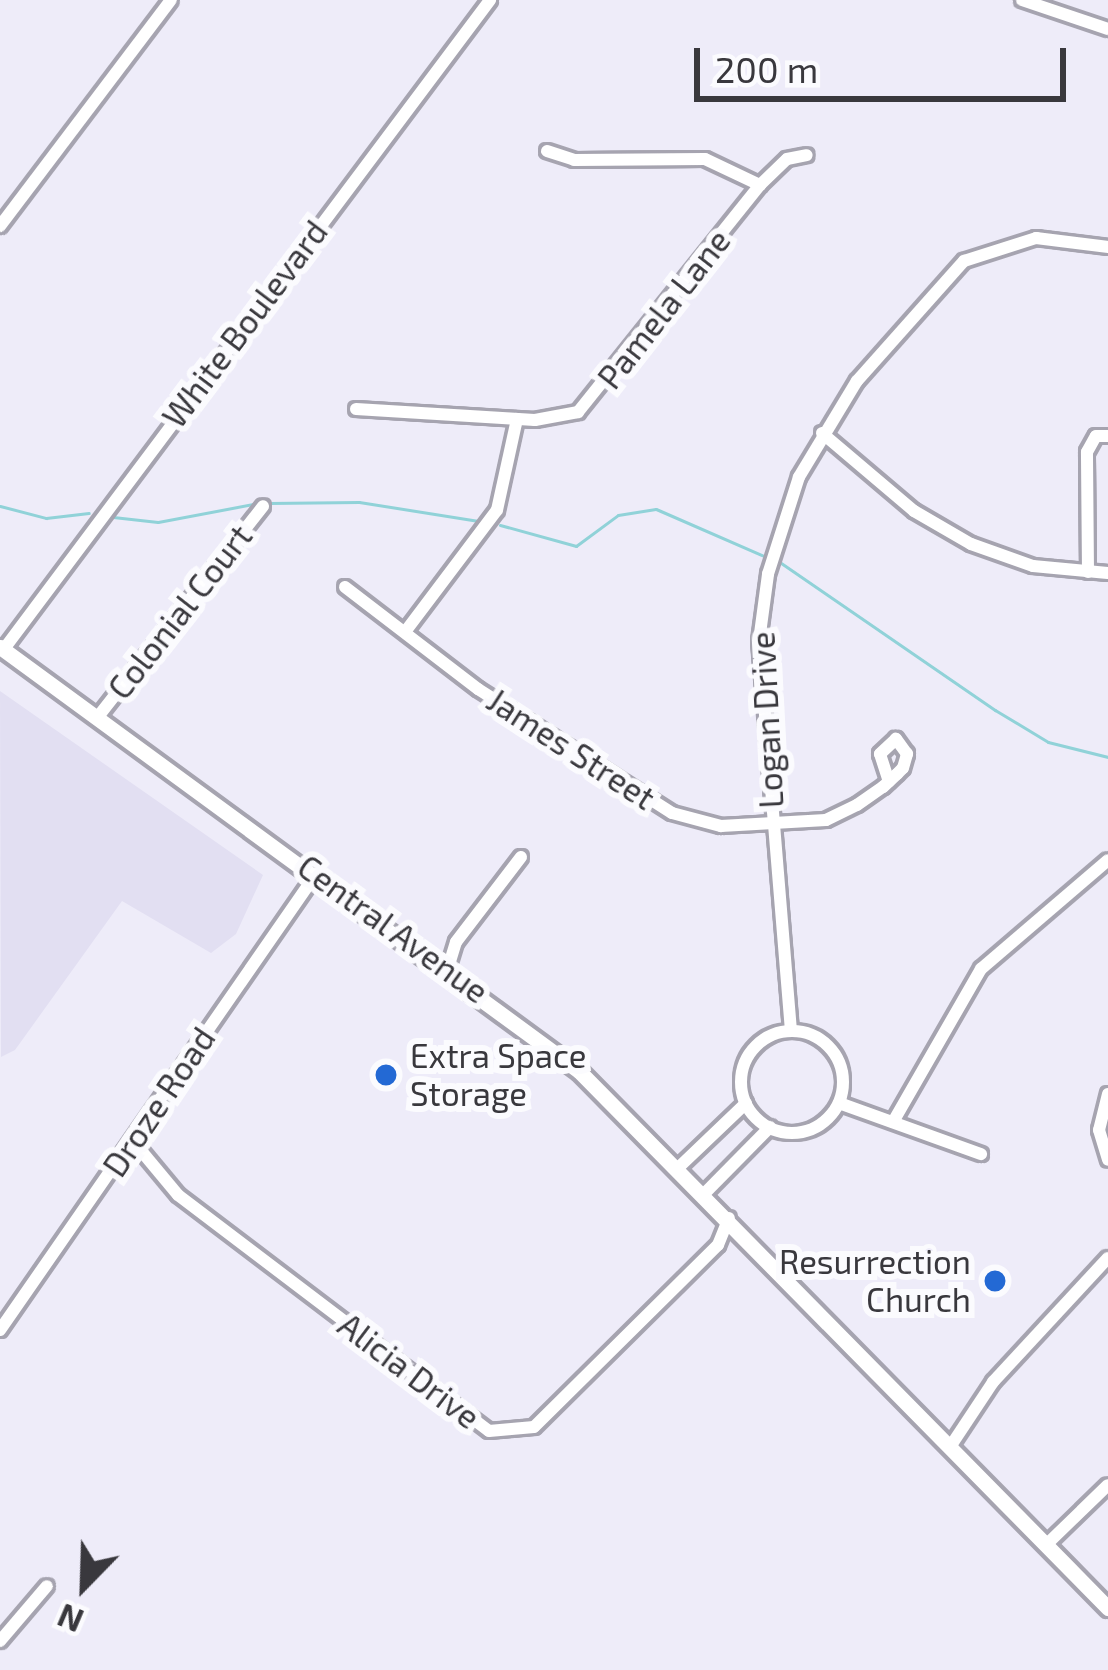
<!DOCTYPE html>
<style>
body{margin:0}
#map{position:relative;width:1108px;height:1670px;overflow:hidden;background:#eeecf9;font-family:"Exo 2",sans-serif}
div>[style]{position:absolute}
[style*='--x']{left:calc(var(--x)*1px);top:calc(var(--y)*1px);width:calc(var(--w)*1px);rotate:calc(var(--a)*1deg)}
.built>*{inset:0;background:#e2dff2}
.stream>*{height:3px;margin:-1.5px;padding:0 1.5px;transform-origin:1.5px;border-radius:1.5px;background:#90d2d8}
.roads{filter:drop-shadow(3px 0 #a6a4b0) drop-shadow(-3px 0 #a6a4b0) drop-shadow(0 3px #a6a4b0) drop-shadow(0 -3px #a6a4b0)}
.minor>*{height:12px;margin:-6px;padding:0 6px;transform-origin:6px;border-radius:6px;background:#fff}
.minor>.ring{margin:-6px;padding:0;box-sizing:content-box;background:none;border:12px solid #fff;border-radius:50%}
.tertiary>*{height:15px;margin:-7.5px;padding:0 7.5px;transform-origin:7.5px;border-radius:7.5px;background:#fff}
.dots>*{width:33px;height:33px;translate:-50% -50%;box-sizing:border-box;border:6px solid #fbfbfe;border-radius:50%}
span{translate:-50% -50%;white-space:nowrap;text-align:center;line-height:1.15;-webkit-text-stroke:12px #fbfbfe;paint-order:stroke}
.street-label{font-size:33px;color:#39383d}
.poi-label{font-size:33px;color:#39383d}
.left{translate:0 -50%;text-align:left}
.right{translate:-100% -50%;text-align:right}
.north{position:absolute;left:24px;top:1526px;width:120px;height:120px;-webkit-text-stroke:9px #fbfbfe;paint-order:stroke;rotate:203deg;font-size:33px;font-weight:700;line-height:48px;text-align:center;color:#39383d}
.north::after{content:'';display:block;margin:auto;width:42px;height:54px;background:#39383d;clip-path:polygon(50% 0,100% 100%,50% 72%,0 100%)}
.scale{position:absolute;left:694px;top:48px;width:372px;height:54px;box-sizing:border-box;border:6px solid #39383d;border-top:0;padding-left:15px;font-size:36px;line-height:42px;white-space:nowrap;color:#39383d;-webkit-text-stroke:9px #fbfbfe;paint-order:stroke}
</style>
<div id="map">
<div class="built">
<i style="clip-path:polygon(0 691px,263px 875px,236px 934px,211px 953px,122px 901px,15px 1050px,1px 1057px)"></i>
</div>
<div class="stream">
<i style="--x:269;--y:503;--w:90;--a:-0.6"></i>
<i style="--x:359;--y:502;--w:121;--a:9"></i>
<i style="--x:0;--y:506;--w:48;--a:14.6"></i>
<i style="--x:46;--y:518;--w:43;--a:-6.6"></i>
<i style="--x:113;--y:517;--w:45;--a:6.3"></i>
<i style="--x:158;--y:522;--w:103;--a:-10.7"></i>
<i style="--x:500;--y:525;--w:79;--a:15.4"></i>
<i style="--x:576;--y:546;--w:52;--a:-36.4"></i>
<i style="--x:618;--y:515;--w:38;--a:-9"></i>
<i style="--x:656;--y:509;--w:116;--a:23.5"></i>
<i style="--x:781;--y:563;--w:260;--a:34.5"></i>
<i style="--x:995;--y:710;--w:62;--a:31.1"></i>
<i style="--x:1048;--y:742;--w:62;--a:14"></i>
</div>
<div class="roads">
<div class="minor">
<i style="--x:1022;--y:0;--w:91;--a:18.6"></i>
<i style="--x:547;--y:151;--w:28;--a:18"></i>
<i style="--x:574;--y:160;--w:131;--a:-0.4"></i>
<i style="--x:705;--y:159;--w:61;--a:25.3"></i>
<i style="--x:0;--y:226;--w:283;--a:-52.9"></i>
<i style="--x:356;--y:409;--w:179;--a:3.5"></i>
<i style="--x:535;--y:420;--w:44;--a:-10.5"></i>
<i style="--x:578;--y:412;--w:291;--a:-51.3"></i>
<i style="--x:760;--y:185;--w:37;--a:-44"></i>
<i style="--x:787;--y:159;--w:20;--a:-11"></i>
<i style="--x:822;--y:433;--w:121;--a:40.3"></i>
<i style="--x:914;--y:511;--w:66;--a:30.1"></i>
<i style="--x:971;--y:544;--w:66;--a:19.5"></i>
<i style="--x:1033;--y:566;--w:75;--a:5.3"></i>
<i style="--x:1088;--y:572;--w:120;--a:-90.5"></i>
<i style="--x:1087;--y:452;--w:18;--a:-61"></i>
<i style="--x:1096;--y:436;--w:12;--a:0"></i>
<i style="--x:345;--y:587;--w:168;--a:37.5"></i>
<i style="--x:478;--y:689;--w:230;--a:32.6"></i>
<i style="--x:672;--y:813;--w:51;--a:14.9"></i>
<i style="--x:721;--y:826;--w:105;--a:-3.3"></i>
<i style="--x:826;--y:820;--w:34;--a:-26"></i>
<i style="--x:857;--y:805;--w:32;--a:-35"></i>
<i style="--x:883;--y:787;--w:19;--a:-43"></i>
<i style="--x:897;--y:774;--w:8;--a:-45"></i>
<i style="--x:903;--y:768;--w:15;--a:-74"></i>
<i style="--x:907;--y:754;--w:19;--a:-126"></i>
<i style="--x:896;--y:739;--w:22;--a:137"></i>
<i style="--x:880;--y:754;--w:29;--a:72"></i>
<i style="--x:408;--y:628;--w:148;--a:-53"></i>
<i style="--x:497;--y:510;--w:93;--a:-77.6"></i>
<i style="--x:4;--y:649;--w:811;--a:-53.17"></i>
<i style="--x:97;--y:718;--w:269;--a:-51.9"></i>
<i style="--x:448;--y:968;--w:27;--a:-73"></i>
<i style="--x:456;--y:942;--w:107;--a:-52.6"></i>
<i style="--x:791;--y:1031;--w:391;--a:-94.7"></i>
<i style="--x:759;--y:641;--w:68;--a:-82.3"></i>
<i style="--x:768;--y:574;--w:102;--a:-72.3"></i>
<i style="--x:799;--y:477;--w:112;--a:-58.9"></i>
<i style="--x:857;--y:381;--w:161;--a:-48.3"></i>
<i style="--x:964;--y:261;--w:76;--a:-17.7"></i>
<i style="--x:1036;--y:238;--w:73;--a:7.1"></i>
<i class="ring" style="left:741px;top:1031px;width:90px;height:90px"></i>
<i style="--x:1108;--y:1094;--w:37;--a:104"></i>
<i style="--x:1099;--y:1130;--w:31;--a:73"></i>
<i style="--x:839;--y:1103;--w:151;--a:19.8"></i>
<i style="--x:893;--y:1122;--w:177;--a:-60.1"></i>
<i style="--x:981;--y:969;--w:167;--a:-40.6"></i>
<i style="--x:133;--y:1141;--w:70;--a:50.2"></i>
<i style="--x:178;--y:1195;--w:390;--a:37.2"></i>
<i style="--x:489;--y:1431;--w:45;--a:-5.1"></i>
<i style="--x:534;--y:1427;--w:259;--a:-44.7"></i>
<i style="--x:718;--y:1245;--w:29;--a:-68"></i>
<i style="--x:678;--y:1168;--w:94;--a:-43.7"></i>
<i style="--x:704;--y:1194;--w:94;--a:-45.4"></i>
<i style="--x:0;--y:1330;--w:555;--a:-55.28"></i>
<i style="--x:950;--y:1447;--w:78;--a:-56.5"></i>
<i style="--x:993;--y:1382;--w:169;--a:-47.2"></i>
<i style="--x:1046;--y:1545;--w:86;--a:-44.1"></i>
<i style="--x:0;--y:1641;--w:72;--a:-49.5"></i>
</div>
<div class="tertiary">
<i style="--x:0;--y:647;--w:718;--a:36.22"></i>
<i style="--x:579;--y:1071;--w:754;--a:45.43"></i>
</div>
</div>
<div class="dots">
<i style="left:386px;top:1075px;background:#2369d4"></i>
<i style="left:995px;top:1281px;background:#2369d4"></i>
</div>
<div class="street-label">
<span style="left:664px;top:309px;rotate:-52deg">Pamela Lane</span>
<span style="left:245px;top:324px;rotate:-53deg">White Boulevard</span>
<span style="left:180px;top:612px;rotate:-52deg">Colonial Court</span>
<span style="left:767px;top:720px;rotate:-93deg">Logan Drive</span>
<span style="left:571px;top:749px;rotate:33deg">James Street</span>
<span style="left:393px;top:929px;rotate:36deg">Central Avenue</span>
<span style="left:159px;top:1102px;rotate:-56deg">Droze Road</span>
<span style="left:409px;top:1371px;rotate:37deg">Alicia Drive</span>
</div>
<div class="poi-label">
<span class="left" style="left:410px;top:1075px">Extra Space<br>Storage</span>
<span class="right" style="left:971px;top:1281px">Resurrection<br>Church</span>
</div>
<div class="north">N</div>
<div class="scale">200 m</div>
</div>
